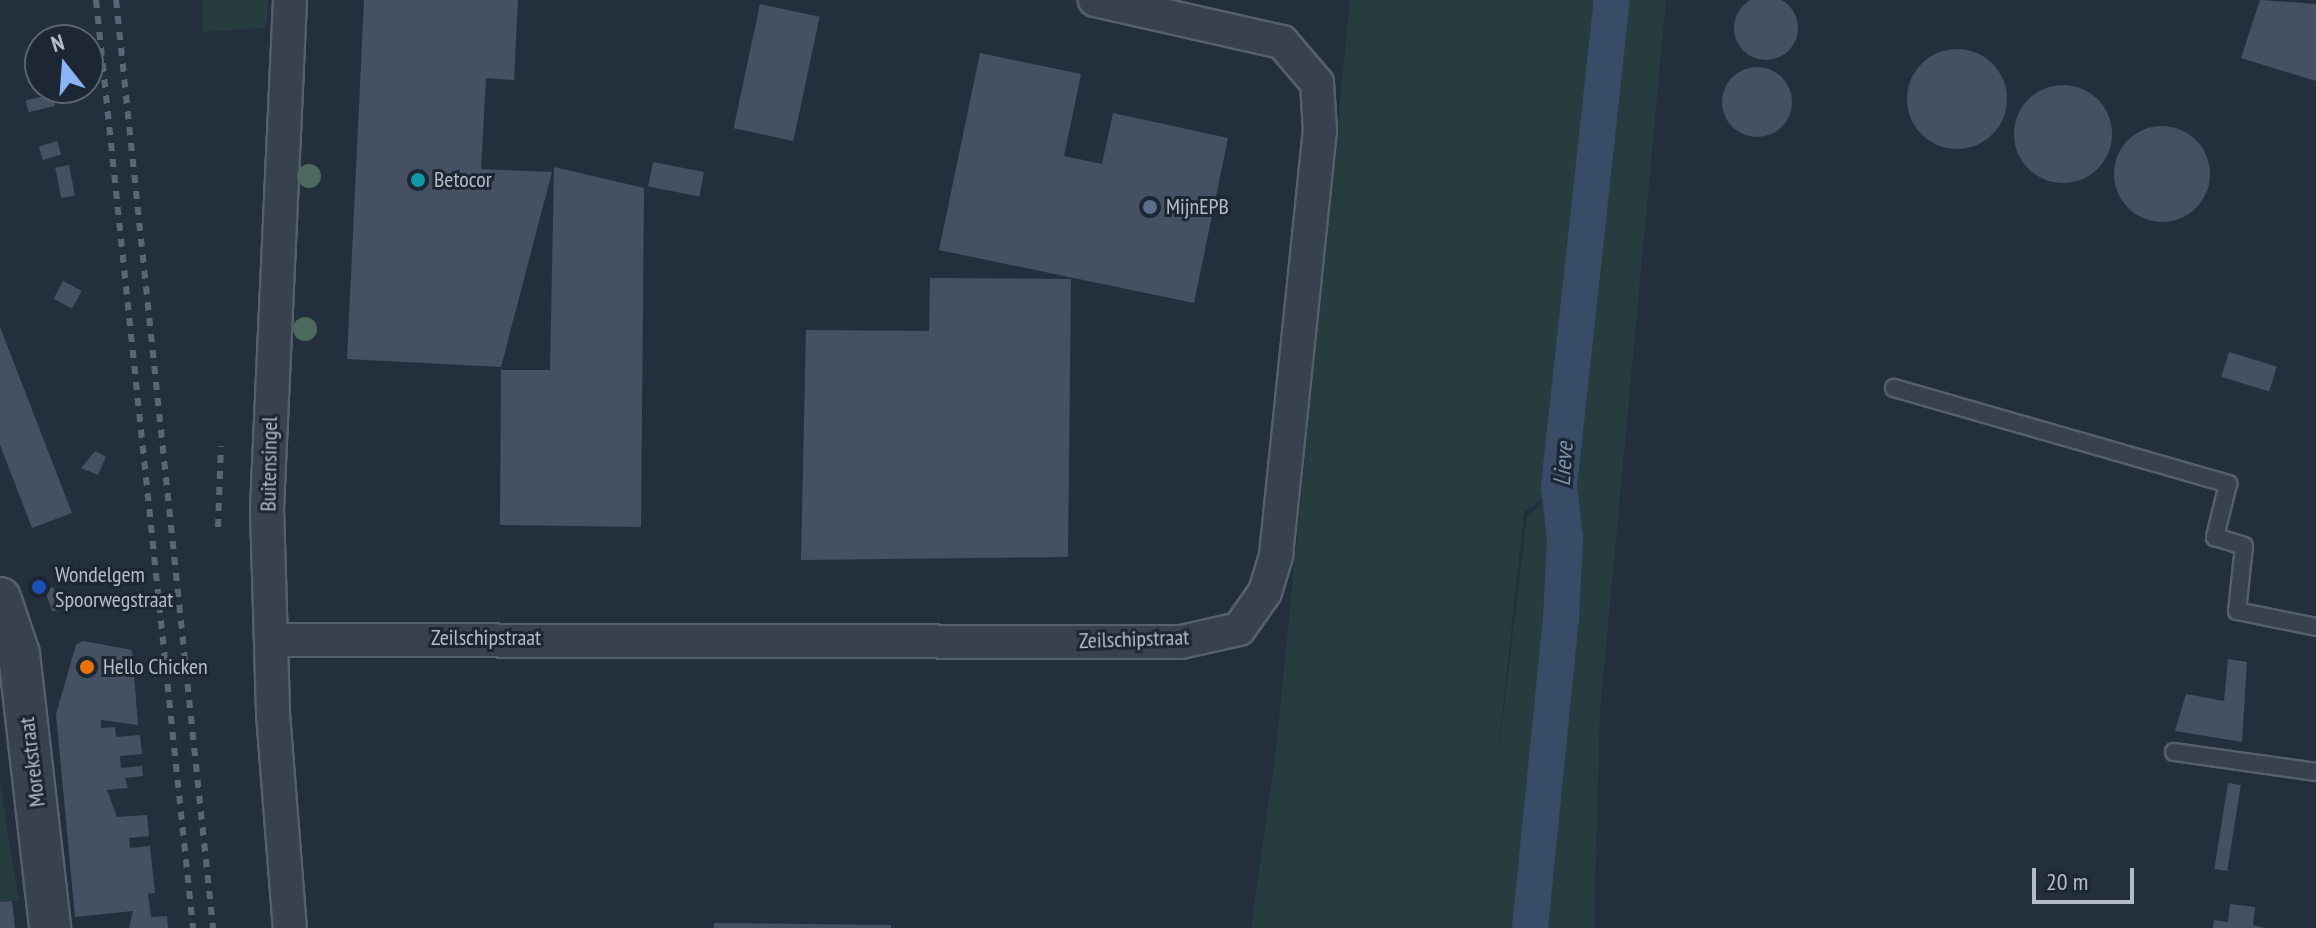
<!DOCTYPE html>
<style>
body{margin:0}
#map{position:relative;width:2316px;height:928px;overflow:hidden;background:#242f3e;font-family:"PT Sans Narrow",sans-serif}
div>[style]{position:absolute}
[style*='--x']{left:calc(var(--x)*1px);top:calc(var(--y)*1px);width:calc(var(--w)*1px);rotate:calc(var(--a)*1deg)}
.green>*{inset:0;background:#263c3f}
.canal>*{height:36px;margin:-18px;padding:0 18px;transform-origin:18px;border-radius:18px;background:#394c67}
.building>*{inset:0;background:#455162;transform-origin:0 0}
.round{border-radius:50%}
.roads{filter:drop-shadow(2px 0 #565f6c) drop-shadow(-2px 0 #565f6c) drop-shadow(0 2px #565f6c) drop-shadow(0 -2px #565f6c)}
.service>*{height:16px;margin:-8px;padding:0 8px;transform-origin:8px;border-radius:8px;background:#38414e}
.minor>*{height:32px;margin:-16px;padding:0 16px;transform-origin:16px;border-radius:16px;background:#38414e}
.tertiary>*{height:40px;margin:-20px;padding:0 20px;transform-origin:20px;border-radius:20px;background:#38414e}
.rail>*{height:6px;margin-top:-3px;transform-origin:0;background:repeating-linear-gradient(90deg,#5a6575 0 8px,transparent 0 16px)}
.trees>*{width:24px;height:24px;margin:-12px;border-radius:50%;background:#4b6a5d}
.dots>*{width:22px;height:22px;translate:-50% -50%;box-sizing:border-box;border:4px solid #1d2633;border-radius:50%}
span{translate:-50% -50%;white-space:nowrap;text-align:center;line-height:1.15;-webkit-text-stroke:6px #1d2633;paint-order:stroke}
.poi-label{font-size:22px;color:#b4bcc9}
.left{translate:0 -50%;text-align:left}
.street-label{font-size:22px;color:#b4bcc9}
.water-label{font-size:24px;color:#7c92b1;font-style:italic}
.north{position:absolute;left:24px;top:24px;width:80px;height:80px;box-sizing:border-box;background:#1d2633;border:2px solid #59626f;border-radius:50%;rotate:343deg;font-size:22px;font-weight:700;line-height:32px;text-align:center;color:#b4bcc9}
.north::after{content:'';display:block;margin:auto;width:28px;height:36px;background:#8ab4f8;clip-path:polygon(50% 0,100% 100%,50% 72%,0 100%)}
.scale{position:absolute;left:2032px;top:868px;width:102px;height:36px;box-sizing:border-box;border:4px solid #b4bcc9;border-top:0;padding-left:10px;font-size:24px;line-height:28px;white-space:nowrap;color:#b4bcc9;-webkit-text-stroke:6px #1d2633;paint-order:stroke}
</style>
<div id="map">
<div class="green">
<i style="clip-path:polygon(202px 0,268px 0,266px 28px,203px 32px)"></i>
<i style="clip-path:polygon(evenodd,1350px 0,1666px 0,1600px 712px,1594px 928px,1251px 928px,1276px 751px,1350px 0,1553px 492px,1527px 517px,1496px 772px,1524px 512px,1553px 492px)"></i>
<i style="clip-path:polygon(0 783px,19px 901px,0 902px)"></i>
</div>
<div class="canal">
<i style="--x:1530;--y:928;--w:310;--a:-84.3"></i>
<i style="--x:1561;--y:620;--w:82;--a:-87.2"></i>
<i style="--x:1565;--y:538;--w:52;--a:-96.6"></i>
<i style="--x:1559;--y:486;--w:489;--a:-83.8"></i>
</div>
<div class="building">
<i class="round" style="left:1734px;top:-4px;width:64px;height:64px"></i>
<i style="clip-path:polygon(364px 0,518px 0,514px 80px,486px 78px,481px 169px,552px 172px,501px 367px,347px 359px)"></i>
<i style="clip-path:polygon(2260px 0,2316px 4px,2316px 81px,2241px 58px)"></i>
<i style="left:760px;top:4px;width:61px;height:127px;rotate:12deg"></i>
<i class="round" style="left:1907px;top:49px;width:100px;height:100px"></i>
<i style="clip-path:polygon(980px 53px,1081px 74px,1064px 156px,1102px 164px,1113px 113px,1228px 138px,1194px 303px,939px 250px)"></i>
<i class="round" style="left:1722px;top:67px;width:70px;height:70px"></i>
<i class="round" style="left:2014px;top:85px;width:98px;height:98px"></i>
<i style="left:52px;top:94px;width:12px;height:27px;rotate:76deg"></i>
<i class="round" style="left:2114px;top:126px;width:96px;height:96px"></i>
<i style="left:57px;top:141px;width:14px;height:19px;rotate:73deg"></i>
<i style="left:653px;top:162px;width:52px;height:25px;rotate:11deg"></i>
<i style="left:69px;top:165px;width:31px;height:14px;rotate:79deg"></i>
<i style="clip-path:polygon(554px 167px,644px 188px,641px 527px,500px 525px,501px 370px,550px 370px)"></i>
<i style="clip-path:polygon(930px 278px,1071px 279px,1068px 557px,801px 560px,806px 330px,929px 331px)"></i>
<i style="left:63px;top:281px;width:21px;height:20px;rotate:28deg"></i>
<i style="clip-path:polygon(0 327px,72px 513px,32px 528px,0 445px)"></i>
<i style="left:2229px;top:352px;width:50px;height:26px;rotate:17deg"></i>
<i style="clip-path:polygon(95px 451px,106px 457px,98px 475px,81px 468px)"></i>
<i style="left:53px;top:587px;width:23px;height:9px;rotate:70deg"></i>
<i style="clip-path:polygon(83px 641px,132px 650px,138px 725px,101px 720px,101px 728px,115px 727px,116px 737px,140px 735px,142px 754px,120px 756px,121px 768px,142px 766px,143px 776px,125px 778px,128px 788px,107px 790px,117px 817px,147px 815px,149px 836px,129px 838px,130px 848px,150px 846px,155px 893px,148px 894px,151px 917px,167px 916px,168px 928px,129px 928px,133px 911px,75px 917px,56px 714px,76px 645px)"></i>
<i style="clip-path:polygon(2228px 659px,2247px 662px,2242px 742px,2175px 731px,2186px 694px,2224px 701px)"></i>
<i style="left:2228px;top:783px;width:13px;height:87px;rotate:9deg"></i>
<i style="clip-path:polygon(12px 901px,15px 928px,0 928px,0 902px)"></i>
<i style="clip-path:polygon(2230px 904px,2255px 907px,2253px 925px,2265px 928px,2213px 928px,2214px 920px,2228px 922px)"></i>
<i style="clip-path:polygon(714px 923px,891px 925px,891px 928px,714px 928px)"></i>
</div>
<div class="roads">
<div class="service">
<i style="--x:1894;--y:388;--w:348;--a:16"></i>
<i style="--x:2228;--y:484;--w:55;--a:103.8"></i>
<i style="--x:2215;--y:537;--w:30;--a:17"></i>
<i style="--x:2244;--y:546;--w:65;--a:96.1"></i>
<i style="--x:2237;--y:611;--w:81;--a:11.4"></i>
<i style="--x:2174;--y:752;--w:143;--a:8"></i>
</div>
<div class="minor">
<i style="--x:290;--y:0;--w:510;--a:92.59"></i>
<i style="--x:267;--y:509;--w:205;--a:88.3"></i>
<i style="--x:273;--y:714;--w:215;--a:85.5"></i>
<i style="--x:272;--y:640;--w:909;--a:0.13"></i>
<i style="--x:1181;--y:642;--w:59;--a:-12.6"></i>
<i style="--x:1239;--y:629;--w:45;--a:-54.9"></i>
<i style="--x:1265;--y:592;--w:39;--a:-73"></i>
<i style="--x:1276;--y:555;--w:426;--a:-84.1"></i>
<i style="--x:1320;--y:131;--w:48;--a:-93.6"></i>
<i style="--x:1317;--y:83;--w:54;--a:-130.5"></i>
<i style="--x:1282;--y:42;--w:192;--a:-167.3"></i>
</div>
<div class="tertiary">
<i style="--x:0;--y:598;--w:59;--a:71.3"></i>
<i style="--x:19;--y:654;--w:276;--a:83.5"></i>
</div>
</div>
<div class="rail">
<i style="--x:96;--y:0;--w:933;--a:84.03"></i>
<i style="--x:116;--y:0;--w:933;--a:84.03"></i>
<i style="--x:218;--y:527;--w:81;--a:-87.9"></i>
</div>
<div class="trees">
<i style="left:309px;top:176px"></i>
<i style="left:305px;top:329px"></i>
</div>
<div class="dots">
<i style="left:418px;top:180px;background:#0f9aa8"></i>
<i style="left:1150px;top:207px;background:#5c6f8a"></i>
<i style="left:39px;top:587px;background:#1a4fb4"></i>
<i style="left:87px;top:667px;background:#e8710a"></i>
</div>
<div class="poi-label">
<span class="left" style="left:434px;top:180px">Betocor</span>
<span class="left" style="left:1166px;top:207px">MijnEPB</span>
<span class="left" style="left:55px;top:587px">Wondelgem<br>Spoorwegstraat</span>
<span class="left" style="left:103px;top:667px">Hello Chicken</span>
</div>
<div class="street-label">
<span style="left:269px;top:464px;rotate:-89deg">Buitensingel</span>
<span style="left:486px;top:638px">Zeilschipstraat</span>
<span style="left:1134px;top:639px;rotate:-2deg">Zeilschipstraat</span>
<span style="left:32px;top:762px;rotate:-97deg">Morekstraat</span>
</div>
<div class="water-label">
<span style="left:1563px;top:464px;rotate:-86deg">Lieve</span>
</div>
<div class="north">N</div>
<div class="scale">20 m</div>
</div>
